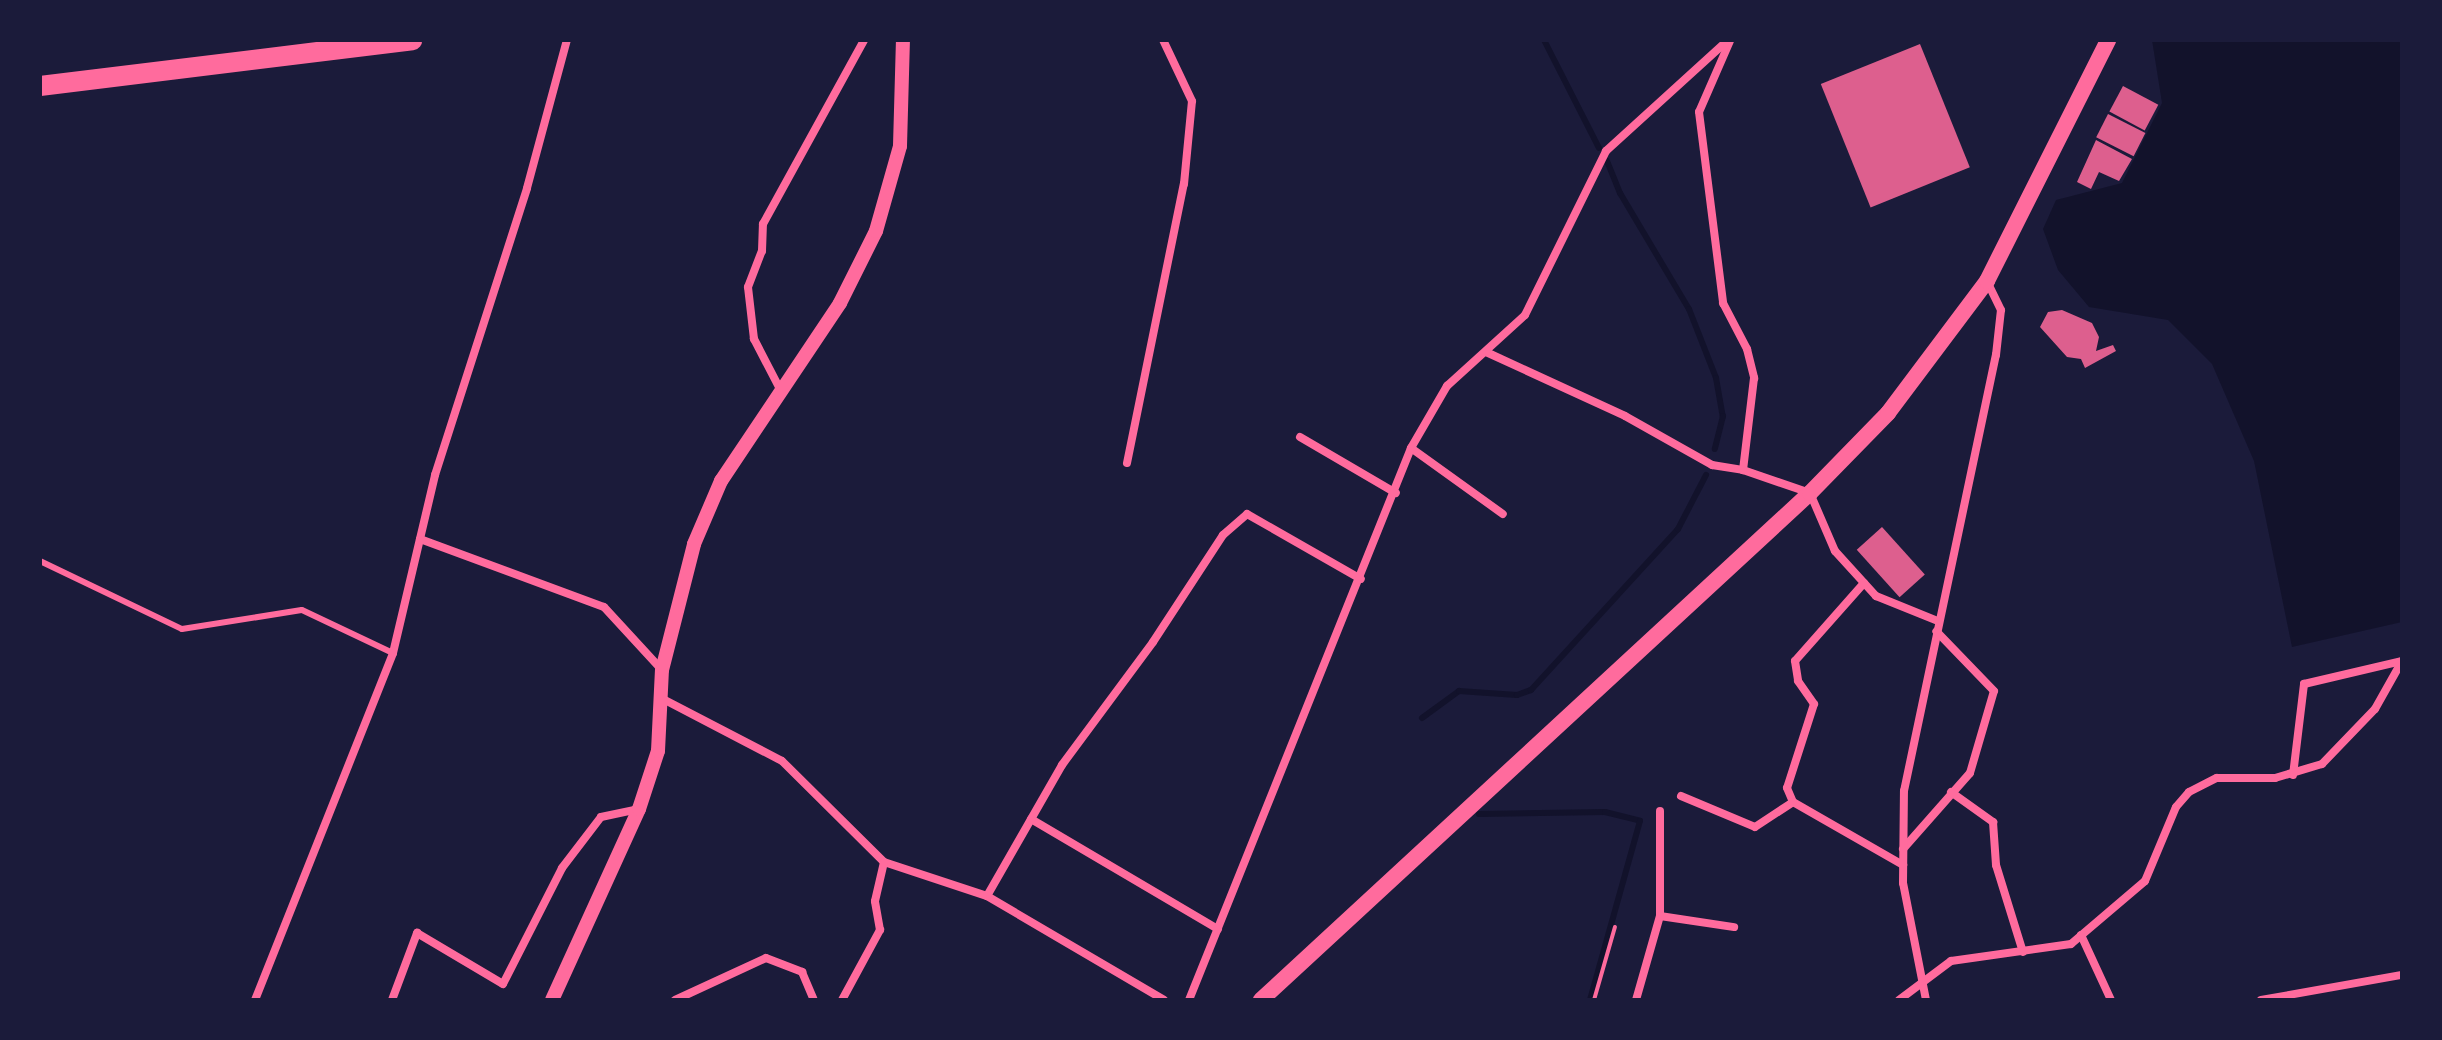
<!DOCTYPE html>
<style>
body{margin:0}
#map{position:relative;width:2442px;height:1040px;overflow:hidden;background:#1b1b3a;font-family:Quicksand,sans-serif}
div>[style]{position:absolute}
[style*='--x']{left:calc(var(--x)*1px);top:calc(var(--y)*1px);width:calc(var(--w)*1px);rotate:calc(var(--a)*1deg)}
.water>*{inset:0;background:#12122b}
.stream>*{height:6px;margin:-3px;padding:0 3px;transform-origin:3px;border-radius:3px;background:#12122b}
.building>*{inset:0;background:#dd5f8e;transform-origin:0 0}
.path>*{height:4px;margin:-2px;padding:0 2px;transform-origin:2px;border-radius:2px;background:#ff6b9d}
.service>*{height:6px;margin:-3px;padding:0 3px;transform-origin:3px;border-radius:3px;background:#ff6b9d}
.minor>*{height:8px;margin:-4px;padding:0 4px;transform-origin:4px;border-radius:4px;background:#ff6b9d}
.tertiary>*{height:14px;margin:-7px;padding:0 7px;transform-origin:7px;border-radius:7px;background:#ff6b9d}
.secondary>*{height:16px;margin:-8px;padding:0 8px;transform-origin:8px;border-radius:8px;background:#ff6b9d}
.primary>*{height:20px;margin:-10px;padding:0 10px;transform-origin:10px;border-radius:10px;background:#ff6b9d}
span{translate:-50% -50%;white-space:nowrap;text-align:center;line-height:1.15;-webkit-text-stroke:6px #1b1b3a;paint-order:stroke}
.frame{position:absolute;inset:0;border:42px solid #1b1b3a;pointer-events:none}
</style>
<div id="map">
<div class="water">
<i style="clip-path:polygon(2152px 40px,2402px 40px,2402px 622px,2292px 647px,2254px 461px,2212px 364px,2168px 320px,2089px 307px,2058px 270px,2043px 229px,2056px 200px,2122px 183px,2162px 103px)"></i>
</div>
<div class="stream">
<i style="--x:1544;--y:40;--w:121;--a:63"></i>
<i style="--x:1607;--y:161;--w:35;--a:68"></i>
<i style="--x:1620;--y:193;--w:135;--a:59.3"></i>
<i style="--x:1689;--y:309;--w:74;--a:68.6"></i>
<i style="--x:1716;--y:378;--w:39;--a:80"></i>
<i style="--x:1723;--y:416;--w:34;--a:104"></i>
<i style="--x:1422;--y:718;--w:46;--a:-36.1"></i>
<i style="--x:1459;--y:691;--w:58;--a:3.9"></i>
<i style="--x:1517;--y:695;--w:15;--a:-20"></i>
<i style="--x:1531;--y:690;--w:218;--a:-47.6"></i>
<i style="--x:1678;--y:529;--w:61;--a:-62.6"></i>
<i style="--x:1479;--y:814;--w:126;--a:-0.9"></i>
<i style="--x:1605;--y:812;--w:36;--a:14"></i>
<i style="--x:1640;--y:821;--w:186;--a:105.6"></i>
</div>
<div class="building">
<i style="left:1920px;top:44px;width:133px;height:107px;rotate:68deg"></i>
<i style="left:2123px;top:86px;width:40px;height:29px;rotate:28deg"></i>
<i style="left:2108px;top:114px;width:42px;height:26px;rotate:27deg"></i>
<i style="clip-path:polygon(2096px 140px,2132px 159px,2119px 181px,2099px 172px,2091px 189px,2077px 182px)"></i>
<i style="clip-path:polygon(2062px 310px,2092px 323px,2099px 337px,2096px 351px,2113px 345px,2116px 351px,2085px 368px,2081px 359px,2067px 357px,2040px 327px,2048px 312px)"></i>
<i style="left:1882px;top:527px;width:64px;height:34px;rotate:48deg"></i>
</div>
<div class="path">
<i style="--x:1594;--y:1000;--w:76;--a:-74"></i>
</div>
<div class="service">
<i style="--x:40;--y:561;--w:157;--a:25.6"></i>
<i style="--x:182;--y:629;--w:121;--a:-9"></i>
<i style="--x:302;--y:610;--w:101;--a:25.3"></i>
</div>
<div class="minor">
<i style="--x:1730;--y:41;--w:77;--a:113.6"></i>
<i style="--x:1699;--y:112;--w:193;--a:82.8"></i>
<i style="--x:1723;--y:303;--w:52;--a:62.4"></i>
<i style="--x:1747;--y:349;--w:30;--a:76"></i>
<i style="--x:1754;--y:378;--w:93;--a:96.8"></i>
<i style="--x:1743;--y:470;--w:71;--a:18.9"></i>
<i style="--x:1810;--y:493;--w:63;--a:66.7"></i>
<i style="--x:1835;--y:551;--w:61;--a:47.7"></i>
<i style="--x:1876;--y:596;--w:67;--a:22"></i>
<i style="--x:1486;--y:352;--w:153;--a:24.7"></i>
<i style="--x:1625;--y:416;--w:100;--a:29.4"></i>
<i style="--x:1712;--y:465;--w:31;--a:9"></i>
<i style="--x:781;--y:391;--w:59;--a:-117.4"></i>
<i style="--x:754;--y:339;--w:52;--a:-96.6"></i>
<i style="--x:748;--y:287;--w:39;--a:-69"></i>
<i style="--x:762;--y:251;--w:27;--a:-88"></i>
<i style="--x:763;--y:224;--w:210;--a:-61.2"></i>
<i style="--x:1300;--y:437;--w:111;--a:30.3"></i>
<i style="--x:1411;--y:448;--w:113;--a:35.7"></i>
<i style="--x:1127;--y:463;--w:285;--a:-78.5"></i>
<i style="--x:1184;--y:184;--w:83;--a:-84.5"></i>
<i style="--x:1192;--y:101;--w:68;--a:-115.4"></i>
<i style="--x:420;--y:539;--w:196;--a:20.3"></i>
<i style="--x:604;--y:607;--w:86;--a:47.4"></i>
<i style="--x:1864;--y:583;--w:104;--a:131.5"></i>
<i style="--x:1795;--y:661;--w:20;--a:81"></i>
<i style="--x:1798;--y:681;--w:28;--a:55"></i>
<i style="--x:1814;--y:704;--w:88;--a:107.8"></i>
<i style="--x:1787;--y:788;--w:15;--a:67"></i>
<i style="--x:1793;--y:802;--w:127;--a:29.8"></i>
<i style="--x:661;--y:698;--w:136;--a:27.5"></i>
<i style="--x:782;--y:761;--w:144;--a:44.7"></i>
<i style="--x:884;--y:862;--w:108;--a:18.3"></i>
<i style="--x:987;--y:896;--w:205;--a:30.4"></i>
<i style="--x:2293;--y:775;--w:92;--a:-83.1"></i>
<i style="--x:2304;--y:684;--w:101;--a:-13.2"></i>
<i style="--x:1951;--y:792;--w:52;--a:35.5"></i>
<i style="--x:1993;--y:822;--w:43;--a:86"></i>
<i style="--x:1996;--y:865;--w:91;--a:72.8"></i>
<i style="--x:1681;--y:796;--w:80;--a:22.7"></i>
<i style="--x:1755;--y:827;--w:45;--a:-33.3"></i>
<i style="--x:1660;--y:811;--w:105;--a:90"></i>
<i style="--x:1031;--y:819;--w:217;--a:30.5"></i>
<i style="--x:1903;--y:849;--w:101;--a:-48.6"></i>
<i style="--x:1970;--y:773;--w:85;--a:-73.7"></i>
<i style="--x:1994;--y:691;--w:83;--a:-134"></i>
<i style="--x:987;--y:896;--w:151;--a:-60.2"></i>
<i style="--x:1062;--y:765;--w:153;--a:-53.5"></i>
<i style="--x:1153;--y:642;--w:128;--a:-56.8"></i>
<i style="--x:1223;--y:535;--w:32;--a:-41"></i>
<i style="--x:1247;--y:514;--w:131;--a:29.7"></i>
<i style="--x:2081;--y:935;--w:72;--a:65.2"></i>
<i style="--x:255;--y:1000;--w:373;--a:-68.3"></i>
<i style="--x:393;--y:653;--w:183;--a:-76.7"></i>
<i style="--x:435;--y:475;--w:301;--a:-72.2"></i>
<i style="--x:527;--y:188;--w:153;--a:-74.9"></i>
<i style="--x:392;--y:1000;--w:72;--a:-69.5"></i>
<i style="--x:417;--y:933;--w:100;--a:30.7"></i>
<i style="--x:503;--y:984;--w:130;--a:-63"></i>
<i style="--x:562;--y:868;--w:64;--a:-52.6"></i>
<i style="--x:601;--y:817;--w:38;--a:-12"></i>
<i style="--x:675;--y:1000;--w:100;--a:-24.8"></i>
<i style="--x:766;--y:958;--w:39;--a:21"></i>
<i style="--x:802;--y:972;--w:30;--a:67"></i>
<i style="--x:842;--y:1000;--w:80;--a:-61.5"></i>
<i style="--x:880;--y:930;--w:29;--a:-100"></i>
<i style="--x:875;--y:901;--w:40;--a:-77"></i>
<i style="--x:1189;--y:1000;--w:595;--a:-68.09"></i>
<i style="--x:1411;--y:448;--w:72;--a:-59.9"></i>
<i style="--x:1447;--y:386;--w:105;--a:-42.3"></i>
<i style="--x:1525;--y:315;--w:183;--a:-63.7"></i>
<i style="--x:1606;--y:151;--w:165;--a:-42.3"></i>
<i style="--x:1636;--y:1000;--w:87;--a:-74.1"></i>
<i style="--x:1660;--y:916;--w:75;--a:8.5"></i>
<i style="--x:1899;--y:1000;--w:65;--a:-36.9"></i>
<i style="--x:1951;--y:961;--w:121;--a:-8.1"></i>
<i style="--x:2071;--y:944;--w:97;--a:-40.4"></i>
<i style="--x:2145;--y:881;--w:80;--a:-67.3"></i>
<i style="--x:2176;--y:807;--w:20;--a:-49"></i>
<i style="--x:2189;--y:792;--w:31;--a:-27"></i>
<i style="--x:2217;--y:778;--w:58;--a:0"></i>
<i style="--x:2275;--y:778;--w:49;--a:-16.6"></i>
<i style="--x:2322;--y:764;--w:76;--a:-46.1"></i>
<i style="--x:2375;--y:709;--w:55;--a:-60.6"></i>
<i style="--x:1926;--y:1000;--w:119;--a:-101.1"></i>
<i style="--x:1903;--y:883;--w:92;--a:-89.4"></i>
<i style="--x:1904;--y:791;--w:446;--a:-78.1"></i>
<i style="--x:1996;--y:355;--w:45;--a:-83.7"></i>
<i style="--x:2001;--y:310;--w:32;--a:-116"></i>
<i style="--x:2261;--y:1000;--w:143;--a:-10.1"></i>
</div>
<div class="tertiary">
<i style="--x:552;--y:1000;--w:210;--a:-65.5"></i>
<i style="--x:639;--y:809;--w:61;--a:-71.9"></i>
<i style="--x:658;--y:751;--w:81;--a:-87.2"></i>
<i style="--x:662;--y:670;--w:130;--a:-75.7"></i>
<i style="--x:694;--y:544;--w:69;--a:-66.8"></i>
<i style="--x:721;--y:481;--w:214;--a:-56.2"></i>
<i style="--x:840;--y:303;--w:80;--a:-63.4"></i>
<i style="--x:876;--y:231;--w:88;--a:-74.2"></i>
<i style="--x:900;--y:146;--w:106;--a:-88.4"></i>
</div>
<div class="secondary">
<i style="--x:1261;--y:1000;--w:747;--a:-42.72"></i>
<i style="--x:1810;--y:493;--w:112;--a:-45.7"></i>
<i style="--x:1888;--y:413;--w:165;--a:-53.1"></i>
<i style="--x:1987;--y:281;--w:270;--a:-63.3"></i>
</div>
<div class="primary">
<i style="--x:40;--y:86;--w:375;--a:-7"></i>
</div>
<div class="frame"></div>
</div>
